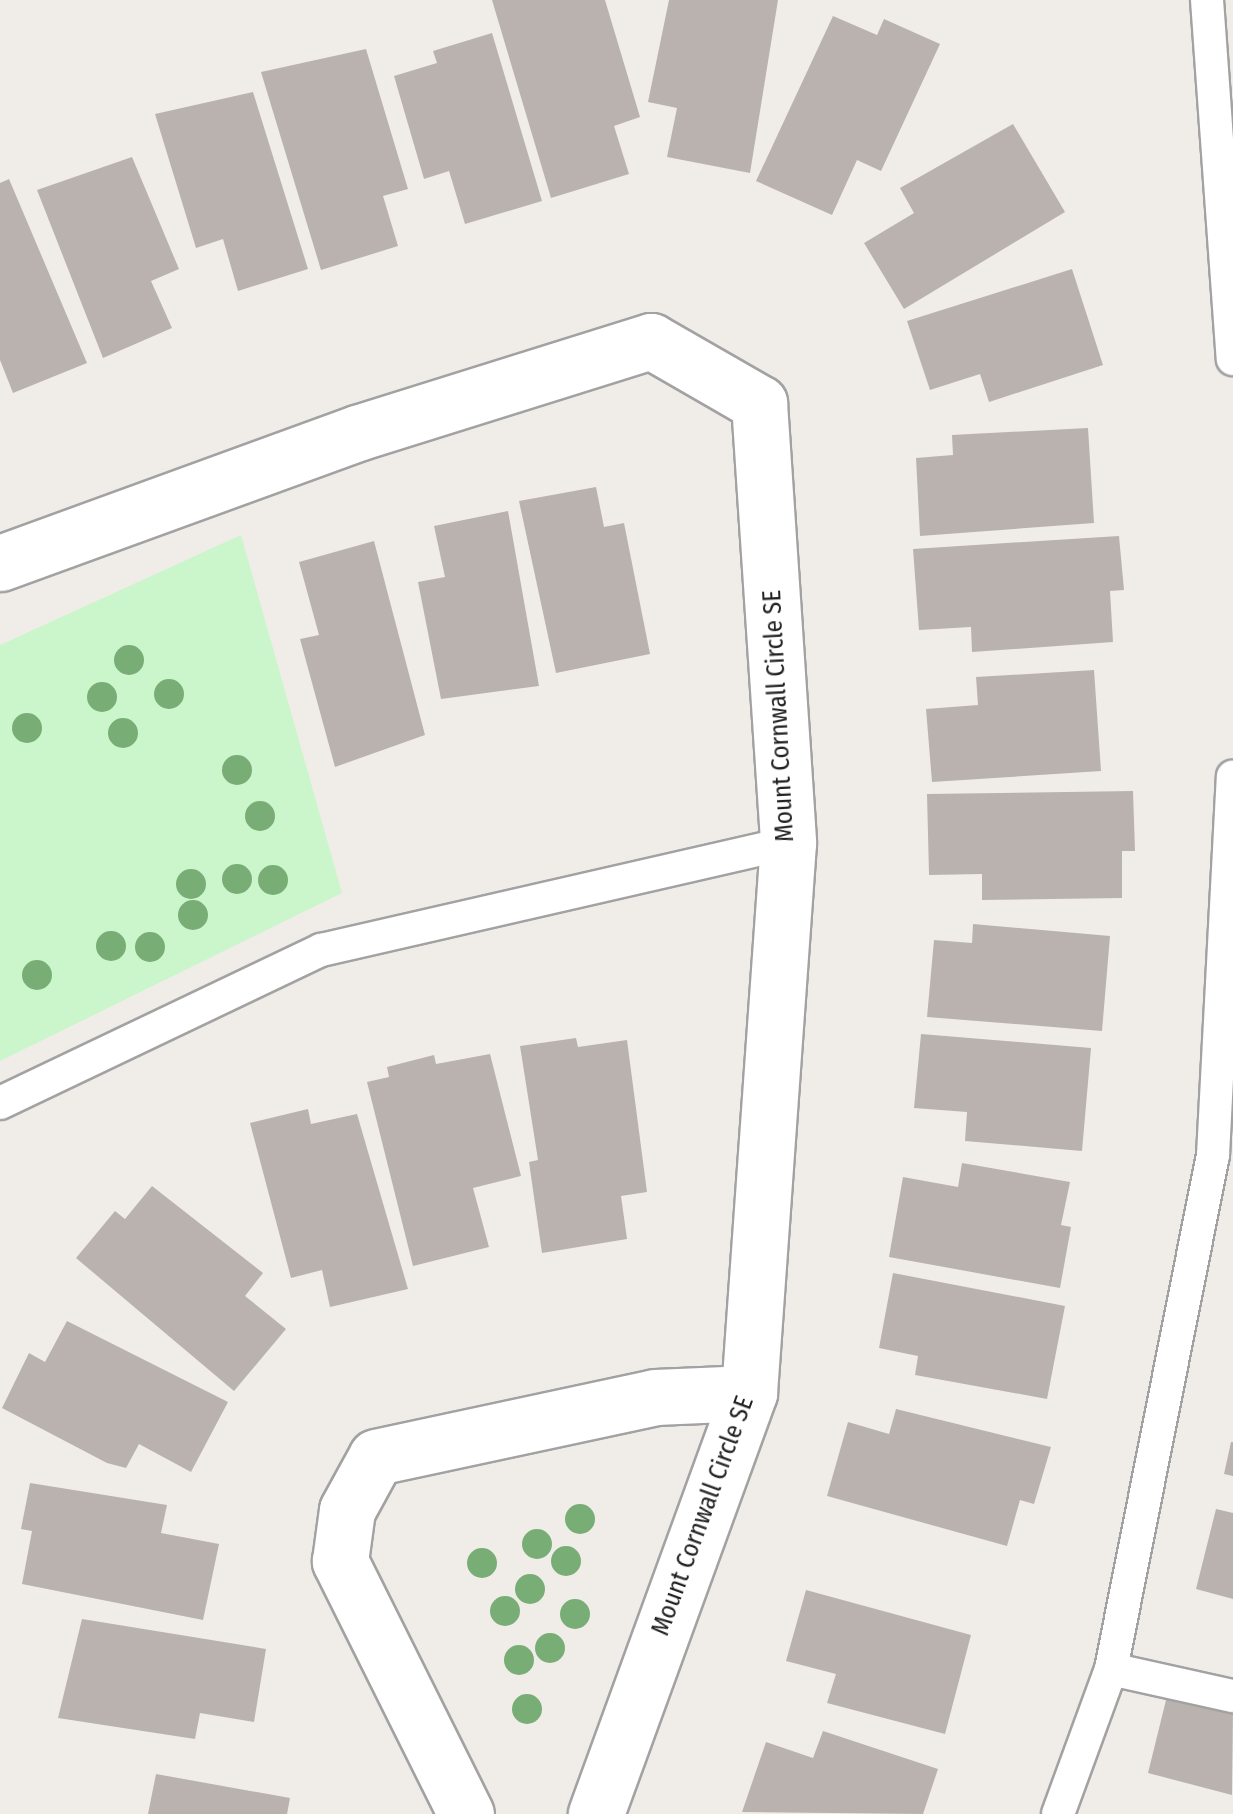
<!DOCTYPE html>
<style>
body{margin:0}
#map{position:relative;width:1233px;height:1814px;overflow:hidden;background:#f0ede9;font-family:"Fira Sans Condensed",sans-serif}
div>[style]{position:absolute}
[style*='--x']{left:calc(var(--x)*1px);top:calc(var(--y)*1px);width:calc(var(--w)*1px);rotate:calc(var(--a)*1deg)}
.park>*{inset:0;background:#cbf5cb}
.building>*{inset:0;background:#bab2ae}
.roads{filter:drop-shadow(2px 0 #a2a2a2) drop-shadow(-2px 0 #a2a2a2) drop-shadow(0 2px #a2a2a2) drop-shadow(0 -2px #a2a2a2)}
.service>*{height:32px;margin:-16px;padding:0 16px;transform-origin:16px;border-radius:16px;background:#fff}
.minor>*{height:55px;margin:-27.5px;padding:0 27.5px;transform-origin:27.5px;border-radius:27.5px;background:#fff}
.trees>*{width:30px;height:30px;margin:-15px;border-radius:50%;background:#78ad76}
span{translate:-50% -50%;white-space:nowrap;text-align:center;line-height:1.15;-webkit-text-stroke:9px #fff;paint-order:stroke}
.street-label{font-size:25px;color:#212121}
</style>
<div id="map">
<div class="park">
<i style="clip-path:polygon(241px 535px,342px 893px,0 1061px,0 645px)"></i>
</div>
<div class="building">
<i style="clip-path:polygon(492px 0,605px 0,640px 117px,614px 126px,629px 174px,551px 198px)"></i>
<i style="clip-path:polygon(669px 0,778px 0,750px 173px,667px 157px,677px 108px,648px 102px)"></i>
<i style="clip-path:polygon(833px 16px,877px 35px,884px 19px,940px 44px,881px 171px,857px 160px,832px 215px,756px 181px)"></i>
<i style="clip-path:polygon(492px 33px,542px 201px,465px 224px,449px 171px,424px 179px,394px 76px,437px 63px,433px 51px)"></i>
<i style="clip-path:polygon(366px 49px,408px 189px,383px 196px,398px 246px,321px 270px,261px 72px)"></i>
<i style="clip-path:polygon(253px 92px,308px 269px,238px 291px,223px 239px,196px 248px,155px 114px)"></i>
<i style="clip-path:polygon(1013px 124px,1065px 212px,904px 309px,864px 243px,914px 213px,900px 188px)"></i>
<i style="clip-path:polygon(132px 157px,179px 269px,151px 281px,172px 328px,103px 358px,37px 190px)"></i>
<i style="clip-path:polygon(9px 179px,87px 363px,13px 393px,0 360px,0 183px)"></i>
<i style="clip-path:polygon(1072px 269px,1103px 365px,989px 402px,980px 374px,930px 390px,907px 321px)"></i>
<i style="clip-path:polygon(1088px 428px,1094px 523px,920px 536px,916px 458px,953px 455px,952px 435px)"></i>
<i style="clip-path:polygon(596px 487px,604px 527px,624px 523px,650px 654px,556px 673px,519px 501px)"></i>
<i style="clip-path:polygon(508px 511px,539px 686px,441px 699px,418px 582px,445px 577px,434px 526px)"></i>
<i style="clip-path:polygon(1119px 536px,1124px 590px,1110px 591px,1113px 642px,972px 652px,971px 627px,919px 630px,913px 549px)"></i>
<i style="clip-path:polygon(374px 541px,425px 735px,335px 767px,300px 639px,319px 635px,299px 562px)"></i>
<i style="clip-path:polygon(1094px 670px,1101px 771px,932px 782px,926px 709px,978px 705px,976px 677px)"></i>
<i style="clip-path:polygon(1133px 791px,1135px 851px,1122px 851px,1122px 898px,982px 900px,982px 874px,929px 875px,927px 794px)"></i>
<i style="clip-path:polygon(973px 924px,1110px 936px,1102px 1031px,927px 1017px,934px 940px,972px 943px)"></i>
<i style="clip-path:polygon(921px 1034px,1091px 1048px,1082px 1151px,965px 1141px,967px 1112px,914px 1108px)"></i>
<i style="clip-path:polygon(576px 1038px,578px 1047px,627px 1040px,647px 1192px,621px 1196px,627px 1239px,542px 1253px,529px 1162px,538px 1160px,520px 1046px)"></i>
<i style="clip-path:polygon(490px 1054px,521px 1176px,473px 1188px,489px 1247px,413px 1266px,367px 1082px,389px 1077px,387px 1067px,434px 1055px,436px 1064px)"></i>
<i style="clip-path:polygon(308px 1109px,311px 1124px,357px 1114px,408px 1289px,330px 1307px,322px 1270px,291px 1278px,250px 1123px)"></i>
<i style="clip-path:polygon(962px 1163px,1070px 1182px,1061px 1225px,1071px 1227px,1060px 1288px,889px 1257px,903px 1177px,958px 1187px)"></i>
<i style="clip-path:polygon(152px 1186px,263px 1273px,245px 1296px,286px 1329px,234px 1391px,76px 1258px,115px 1211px,125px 1219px)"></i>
<i style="clip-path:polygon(893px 1273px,1065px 1306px,1047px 1399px,915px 1375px,918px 1356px,879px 1348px)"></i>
<i style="clip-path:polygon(67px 1321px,228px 1402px,191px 1472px,139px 1444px,126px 1468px,107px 1463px,2px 1408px,29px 1353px,45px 1362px)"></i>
<i style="clip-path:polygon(896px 1409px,1051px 1447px,1034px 1504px,1020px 1500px,1007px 1546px,827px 1496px,848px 1422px,889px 1434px)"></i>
<i style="clip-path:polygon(1231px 1442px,1233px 1442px,1233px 1476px,1224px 1474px)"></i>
<i style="clip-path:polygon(30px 1483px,167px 1505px,161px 1533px,219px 1544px,203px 1620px,22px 1584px,32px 1531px,21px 1529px)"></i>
<i style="clip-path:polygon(1216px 1509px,1233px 1513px,1233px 1599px,1196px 1589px)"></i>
<i style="clip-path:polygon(806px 1590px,971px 1635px,945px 1734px,827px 1703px,836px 1674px,786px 1661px)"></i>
<i style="clip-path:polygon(82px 1619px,266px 1649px,254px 1722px,200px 1713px,195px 1739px,58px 1718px)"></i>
<i style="clip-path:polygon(1168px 1692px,1233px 1708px,1232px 1795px,1148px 1773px)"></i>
<i style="clip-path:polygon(823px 1731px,938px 1769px,923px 1814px,742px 1812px,766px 1742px,813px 1758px)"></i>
<i style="clip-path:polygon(156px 1774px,290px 1798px,287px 1814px,148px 1814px)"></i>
</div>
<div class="roads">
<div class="service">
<i style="--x:1207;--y:0;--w:360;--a:85.9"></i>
<i style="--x:0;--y:1103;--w:356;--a:-25.5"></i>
<i style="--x:321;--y:950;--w:479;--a:-12.9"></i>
<i style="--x:1111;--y:1669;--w:125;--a:12.5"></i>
<i style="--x:1058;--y:1814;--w:154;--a:-69.9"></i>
<i style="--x:1111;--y:1669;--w:524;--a:-78.78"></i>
<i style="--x:1213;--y:1155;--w:379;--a:-87"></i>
</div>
<div class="minor">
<i style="--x:0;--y:563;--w:380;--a:-20"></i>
<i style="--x:357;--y:433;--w:308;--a:-17.4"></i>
<i style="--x:651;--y:341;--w:125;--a:29.9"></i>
<i style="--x:759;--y:403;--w:441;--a:86.2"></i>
<i style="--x:788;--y:843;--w:551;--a:94.06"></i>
<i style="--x:749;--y:1393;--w:448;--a:110"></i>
<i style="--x:466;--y:1814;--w:283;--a:-116.5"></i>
<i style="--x:340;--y:1561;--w:51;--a:-82.2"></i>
<i style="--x:347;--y:1510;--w:60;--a:-61.3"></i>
<i style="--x:376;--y:1457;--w:285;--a:-12.1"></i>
<i style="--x:655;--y:1397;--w:94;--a:-2.4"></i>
</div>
</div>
<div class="trees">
<i style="left:129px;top:660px"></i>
<i style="left:169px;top:694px"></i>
<i style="left:102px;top:697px"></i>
<i style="left:27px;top:728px"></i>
<i style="left:123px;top:733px"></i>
<i style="left:237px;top:770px"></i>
<i style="left:260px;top:816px"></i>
<i style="left:237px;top:879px"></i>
<i style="left:273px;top:880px"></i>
<i style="left:191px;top:884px"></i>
<i style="left:193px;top:915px"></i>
<i style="left:111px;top:946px"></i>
<i style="left:150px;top:947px"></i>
<i style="left:37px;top:975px"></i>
<i style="left:580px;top:1519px"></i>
<i style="left:537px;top:1544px"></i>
<i style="left:566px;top:1561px"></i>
<i style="left:482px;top:1563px"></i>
<i style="left:530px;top:1589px"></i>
<i style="left:505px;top:1611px"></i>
<i style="left:575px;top:1614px"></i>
<i style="left:550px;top:1648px"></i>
<i style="left:519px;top:1660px"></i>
<i style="left:527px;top:1709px"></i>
</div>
<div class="street-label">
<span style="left:779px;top:716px;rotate:-93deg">Mount Cornwall Circle SE</span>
<span style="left:703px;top:1516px;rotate:-70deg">Mount Cornwall Circle SE</span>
</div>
</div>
